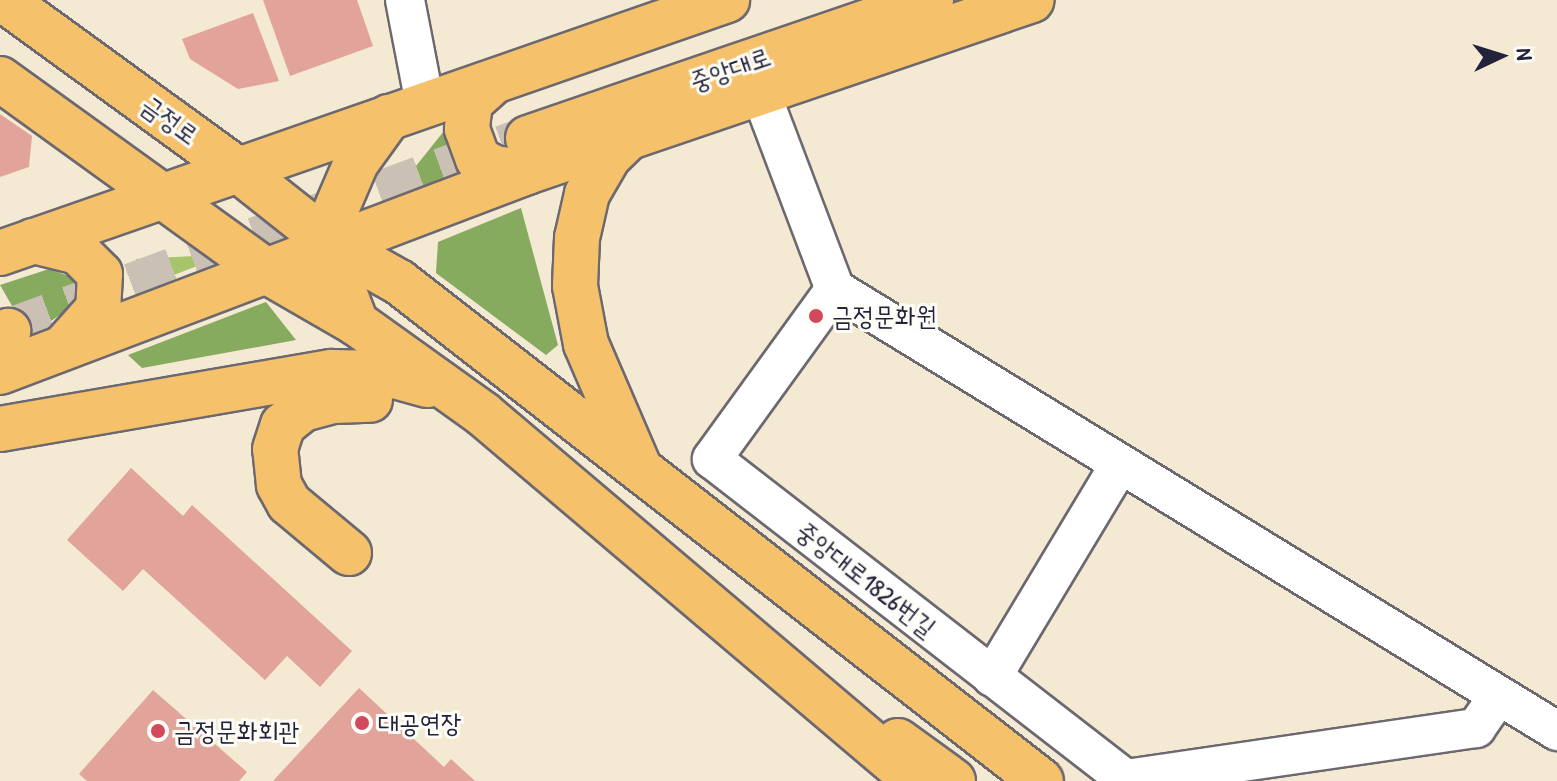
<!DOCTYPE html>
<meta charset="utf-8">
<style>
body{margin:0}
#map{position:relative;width:1557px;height:781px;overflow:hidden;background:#f4e9d2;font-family:"Patrick Hand","Poor Story",sans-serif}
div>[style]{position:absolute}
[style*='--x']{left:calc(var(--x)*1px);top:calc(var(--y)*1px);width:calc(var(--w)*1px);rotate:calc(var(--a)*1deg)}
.green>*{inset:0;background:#a8c46a}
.forest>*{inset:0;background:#86aa5e}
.building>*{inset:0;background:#e2a39a}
.major-tunnel>*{height:44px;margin-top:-22px;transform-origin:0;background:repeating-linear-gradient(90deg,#cac1b4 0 44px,transparent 0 66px)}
.roads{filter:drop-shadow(2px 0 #6c6870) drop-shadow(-2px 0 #6c6870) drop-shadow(0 2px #6c6870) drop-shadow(0 -2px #6c6870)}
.minor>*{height:38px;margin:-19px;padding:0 19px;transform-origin:19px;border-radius:19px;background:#fff}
.major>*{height:44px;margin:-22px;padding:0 22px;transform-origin:22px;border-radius:22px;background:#f5c16b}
.highway>*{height:44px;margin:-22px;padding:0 22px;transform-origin:22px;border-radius:22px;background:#f5c16b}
.dots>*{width:22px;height:22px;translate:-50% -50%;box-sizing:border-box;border:4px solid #fdfcf7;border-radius:50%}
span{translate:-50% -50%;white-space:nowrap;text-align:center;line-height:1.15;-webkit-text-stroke:6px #fdfcf7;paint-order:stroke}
.street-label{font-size:26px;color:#22223b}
.poi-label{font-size:26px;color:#22223b}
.left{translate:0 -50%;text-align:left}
.north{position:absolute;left:1461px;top:16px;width:80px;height:80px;-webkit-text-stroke:6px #fdfcf7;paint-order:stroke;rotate:86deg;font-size:22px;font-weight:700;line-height:32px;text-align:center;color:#22223b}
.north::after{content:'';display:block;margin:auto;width:28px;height:36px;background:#22223b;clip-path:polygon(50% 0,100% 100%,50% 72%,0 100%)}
</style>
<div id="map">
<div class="green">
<i style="clip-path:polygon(195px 256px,197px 266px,143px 287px,136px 259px)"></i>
</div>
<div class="forest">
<i style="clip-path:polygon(444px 131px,464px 176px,407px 197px,400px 186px)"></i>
<i style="clip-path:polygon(521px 208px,558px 345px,546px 355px,436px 273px,438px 242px)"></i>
<i style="clip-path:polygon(49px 269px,71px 277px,80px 293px,71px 307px,24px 340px,22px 323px,0 285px)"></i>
<i style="clip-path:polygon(266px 302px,296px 340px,142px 368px,128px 355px)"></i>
</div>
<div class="building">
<i style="clip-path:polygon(263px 0,357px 0,373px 46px,290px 76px)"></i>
<i style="clip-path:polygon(253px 13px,279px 81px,238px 89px,190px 59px,182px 39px)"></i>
<i style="clip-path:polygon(0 114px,32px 136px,29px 167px,0 177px)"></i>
<i style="clip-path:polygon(131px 468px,183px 516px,192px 505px,352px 651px,320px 687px,287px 656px,265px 680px,143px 569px,123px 591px,67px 540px)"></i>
<i style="clip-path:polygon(359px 688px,444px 767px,451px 759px,475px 781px,273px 781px)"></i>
<i style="clip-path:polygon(153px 690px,247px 772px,239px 781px,87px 781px,79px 774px)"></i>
</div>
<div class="major-tunnel">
<i style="--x:8;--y:331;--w:555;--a:-20.36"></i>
</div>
<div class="roads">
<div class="minor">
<i style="--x:405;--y:0;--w:106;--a:79.1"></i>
<i style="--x:760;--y:91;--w:212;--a:69.3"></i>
<i style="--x:835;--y:289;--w:847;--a:31.47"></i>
<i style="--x:835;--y:289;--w:210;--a:125.9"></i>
<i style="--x:712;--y:459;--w:526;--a:37.74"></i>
<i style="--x:992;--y:677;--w:245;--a:-59"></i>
<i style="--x:1126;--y:779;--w:354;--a:-8.3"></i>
<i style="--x:1476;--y:728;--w:39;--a:-55"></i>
</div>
<div class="major">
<i style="--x:4;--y:0;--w:288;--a:36"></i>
<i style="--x:237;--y:169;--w:122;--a:38.4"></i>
<i style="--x:0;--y:79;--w:328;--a:35.8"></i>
<i style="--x:493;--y:82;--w:31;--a:138"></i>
<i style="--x:470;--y:103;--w:26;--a:97"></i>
<i style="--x:467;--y:129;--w:32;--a:70"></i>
<i style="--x:478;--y:159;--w:18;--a:29"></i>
<i style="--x:494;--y:168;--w:33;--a:7"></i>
<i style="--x:528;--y:138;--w:426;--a:-18.9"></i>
<i style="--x:33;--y:241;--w:46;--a:13.7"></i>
<i style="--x:78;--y:252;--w:31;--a:45"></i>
<i style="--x:100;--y:274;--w:35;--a:93"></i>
<i style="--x:98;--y:309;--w:52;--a:131.9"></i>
<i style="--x:0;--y:253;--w:770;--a:-19.19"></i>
<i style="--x:356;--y:323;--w:53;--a:-110.8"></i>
<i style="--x:337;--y:273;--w:54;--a:-95.3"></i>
<i style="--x:332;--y:219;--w:61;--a:-66.8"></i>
<i style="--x:356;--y:163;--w:57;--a:-54.3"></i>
<i style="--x:0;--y:334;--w:9;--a:-21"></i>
<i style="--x:0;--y:372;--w:564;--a:-20.78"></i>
<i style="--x:527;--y:172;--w:533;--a:-18.81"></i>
</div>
<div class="highway">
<i style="--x:629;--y:137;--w:28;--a:136"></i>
<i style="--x:609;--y:156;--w:44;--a:120.1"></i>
<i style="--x:587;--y:194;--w:45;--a:102.8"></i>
<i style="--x:577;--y:238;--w:48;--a:92.4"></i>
<i style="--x:575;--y:286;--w:59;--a:79.3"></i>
<i style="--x:586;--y:344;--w:132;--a:66.7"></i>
<i style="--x:333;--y:245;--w:76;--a:29.3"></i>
<i style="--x:399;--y:282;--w:813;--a:37.86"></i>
<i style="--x:266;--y:271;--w:104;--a:30"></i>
<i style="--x:356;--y:323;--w:156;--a:35.6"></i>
<i style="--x:483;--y:414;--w:568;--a:40.28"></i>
<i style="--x:0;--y:429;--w:336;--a:-9.8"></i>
<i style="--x:331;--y:372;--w:53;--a:1.1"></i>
<i style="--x:384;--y:373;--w:45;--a:15.6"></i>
<i style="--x:349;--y:553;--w:78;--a:-140.2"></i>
<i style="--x:289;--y:503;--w:21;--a:-119"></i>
<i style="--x:279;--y:485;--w:36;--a:-96"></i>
<i style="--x:275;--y:449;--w:25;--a:-72"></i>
<i style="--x:283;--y:425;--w:26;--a:-39"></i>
<i style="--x:303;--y:409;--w:31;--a:-15"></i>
<i style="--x:333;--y:401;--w:37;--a:-2"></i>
<i style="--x:898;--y:741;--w:68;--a:36"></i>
</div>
</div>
<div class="dots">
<i style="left:816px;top:316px;background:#d1495b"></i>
<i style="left:362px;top:723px;background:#d1495b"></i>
<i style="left:158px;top:731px;background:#d1495b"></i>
</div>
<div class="street-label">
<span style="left:730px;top:69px;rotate:-19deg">중앙대로</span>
<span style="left:170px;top:120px;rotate:36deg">금정로</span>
<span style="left:866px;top:579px;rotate:38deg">중앙대로1826번길</span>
</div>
<div class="poi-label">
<span class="left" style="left:832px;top:316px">금정문화원</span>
<span class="left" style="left:378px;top:723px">대공연장</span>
<span class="left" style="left:174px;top:731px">금정문화회관</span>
</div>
<div class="north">N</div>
</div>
